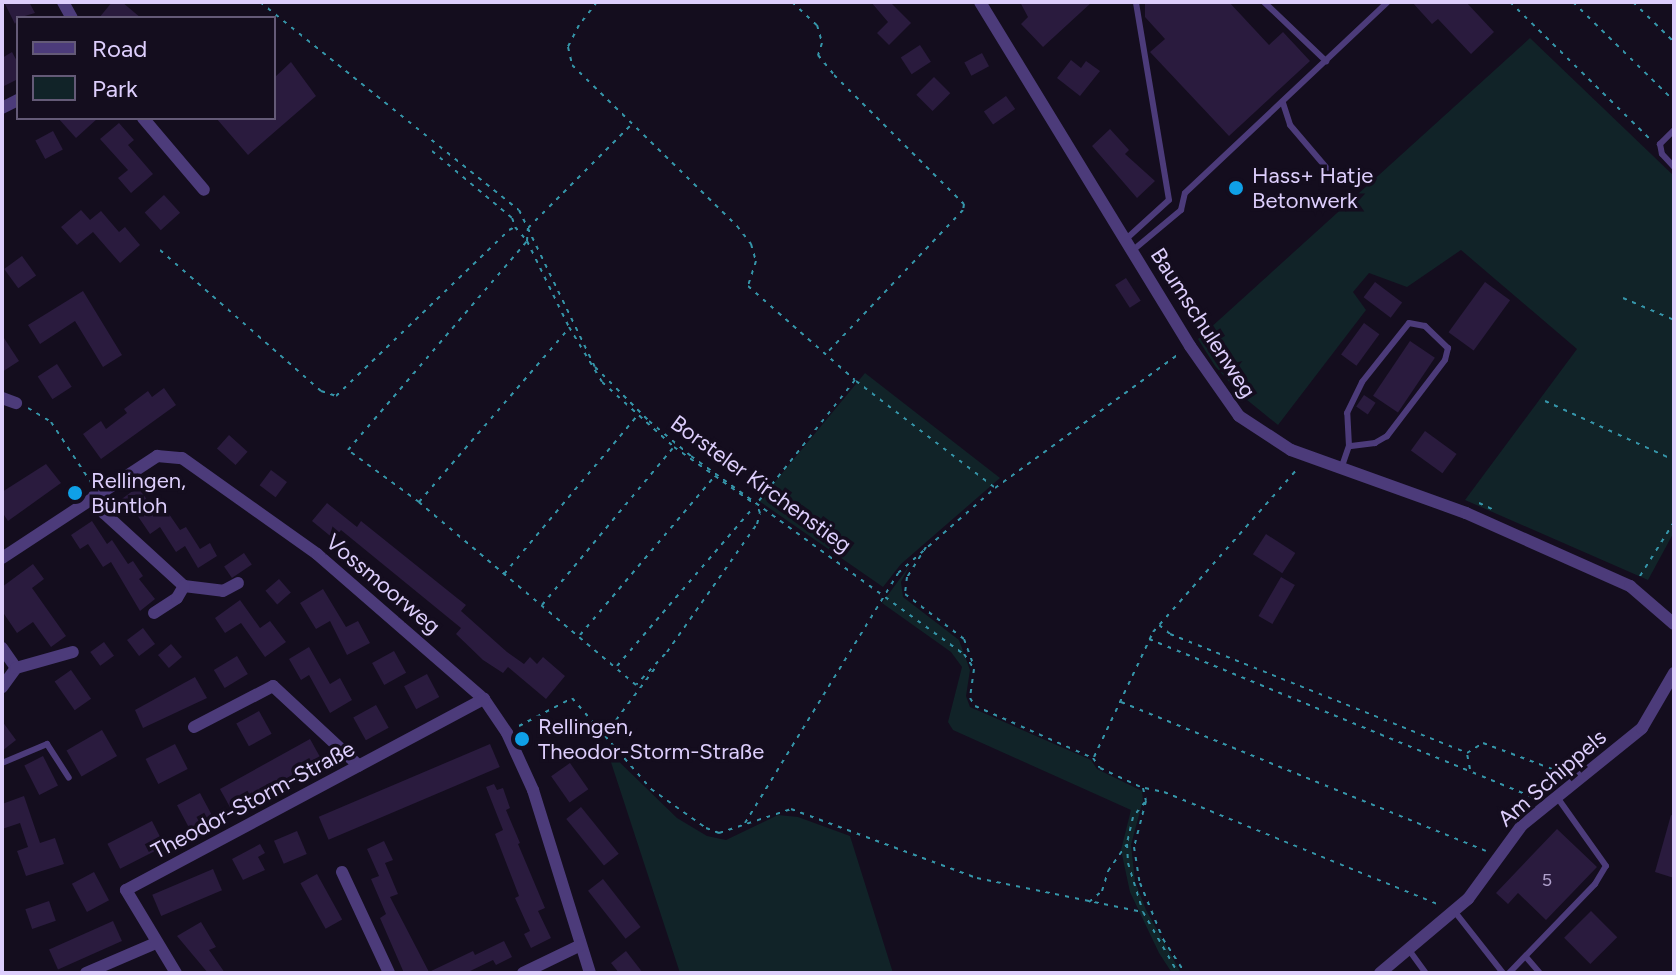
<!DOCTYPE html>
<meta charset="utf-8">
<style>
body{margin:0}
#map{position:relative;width:1676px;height:975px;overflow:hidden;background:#140d1e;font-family:Figtree,sans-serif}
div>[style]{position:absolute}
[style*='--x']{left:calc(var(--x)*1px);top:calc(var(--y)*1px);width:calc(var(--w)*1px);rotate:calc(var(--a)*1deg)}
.green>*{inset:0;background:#112328}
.building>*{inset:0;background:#2a1b3e;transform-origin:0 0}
.path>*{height:2px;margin-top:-1px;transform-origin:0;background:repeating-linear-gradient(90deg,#3595a9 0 4px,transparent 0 10px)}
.lane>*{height:6px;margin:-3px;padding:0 3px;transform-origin:3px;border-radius:3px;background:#4c3b7a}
.street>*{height:12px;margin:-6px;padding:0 6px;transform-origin:6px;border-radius:6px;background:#4c3b7a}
.dots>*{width:22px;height:22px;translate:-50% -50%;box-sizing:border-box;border:4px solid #140d1e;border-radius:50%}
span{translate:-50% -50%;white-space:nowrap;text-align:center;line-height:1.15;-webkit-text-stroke:7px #140d1e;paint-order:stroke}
.number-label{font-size:18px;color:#b0a1cc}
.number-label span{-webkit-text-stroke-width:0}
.poi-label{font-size:22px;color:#ddcefc}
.left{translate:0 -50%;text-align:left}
.street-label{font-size:22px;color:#ddcefc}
.frame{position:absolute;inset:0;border:4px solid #ddcefc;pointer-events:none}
.legend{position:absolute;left:16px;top:16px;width:260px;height:104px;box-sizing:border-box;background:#140d1e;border:2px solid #645a77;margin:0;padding:10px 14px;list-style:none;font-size:24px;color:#ddcefc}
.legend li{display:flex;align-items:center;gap:16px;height:40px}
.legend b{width:40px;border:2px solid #645a77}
</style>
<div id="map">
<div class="green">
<i style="clip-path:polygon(1530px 38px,1674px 176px,1674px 532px,1648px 580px,1465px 500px,1577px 349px,1461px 250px,1407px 287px,1369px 273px,1353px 292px,1366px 310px,1278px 425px,1241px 395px,1215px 366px,1198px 339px)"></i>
<i style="clip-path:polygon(865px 373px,1000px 478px,901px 564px,883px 587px,759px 501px)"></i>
<i style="clip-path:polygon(910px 565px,901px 582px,903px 597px,959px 640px,970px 670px,966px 696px,970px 707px,1091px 760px,1097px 769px,1142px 791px,1143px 800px,1131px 845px,1135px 881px,1146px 910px,1181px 973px,1172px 973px,1159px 953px,1130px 892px,1121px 850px,1131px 810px,953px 730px,948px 722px,962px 667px,951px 652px,882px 603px)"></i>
<i style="clip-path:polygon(607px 750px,677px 818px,707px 836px,726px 840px,778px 815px,798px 817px,850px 836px,893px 973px,680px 973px)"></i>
</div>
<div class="building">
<i style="clip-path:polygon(4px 2px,29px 2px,35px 13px,18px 18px,15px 24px)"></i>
<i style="clip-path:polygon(112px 2px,122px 2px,141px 18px,99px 18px)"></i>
<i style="clip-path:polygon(871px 2px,890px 2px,911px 23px,889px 45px,877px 33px,888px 22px)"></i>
<i style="clip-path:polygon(1020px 2px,1092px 2px,1043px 47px,1021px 24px,1028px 17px)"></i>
<i style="clip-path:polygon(1145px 2px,1229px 2px,1269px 45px,1283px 32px,1310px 61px,1229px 136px,1150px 52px,1165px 39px,1145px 17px)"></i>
<i style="clip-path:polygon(1412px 2px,1466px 2px,1494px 32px,1471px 54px,1438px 19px,1432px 24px)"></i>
<i style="left:920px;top:45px;width:20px;height:23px;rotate:57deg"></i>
<i style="clip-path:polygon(12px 52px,18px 63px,18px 79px,2px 87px,2px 58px)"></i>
<i style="left:982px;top:53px;width:15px;height:20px;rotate:62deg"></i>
<i style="clip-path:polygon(1071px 60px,1081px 68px,1086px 61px,1100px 71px,1080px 96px,1057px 78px)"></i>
<i style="clip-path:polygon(291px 62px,316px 96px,248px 155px,216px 118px,274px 118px,274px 78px)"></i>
<i style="left:934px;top:77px;width:23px;height:25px;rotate:45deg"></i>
<i style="left:1006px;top:96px;width:16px;height:27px;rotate:55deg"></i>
<i style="clip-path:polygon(58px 118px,98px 118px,76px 138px)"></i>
<i style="clip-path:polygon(119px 123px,134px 140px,128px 145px,153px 174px,131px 193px,118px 178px,128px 170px,100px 139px)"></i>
<i style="clip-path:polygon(1110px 129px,1129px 150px,1125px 154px,1155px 181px,1137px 198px,1092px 146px)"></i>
<i style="left:53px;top:131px;width:21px;height:20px;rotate:62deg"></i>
<i style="left:164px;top:195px;width:24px;height:26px;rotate:48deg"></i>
<i style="clip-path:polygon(81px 210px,90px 220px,101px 211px,119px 232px,125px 227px,140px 245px,120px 263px,93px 232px,77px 245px,61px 227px)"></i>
<i style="left:22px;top:256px;width:24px;height:22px;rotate:54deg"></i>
<i style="left:1126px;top:278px;width:27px;height:13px;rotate:57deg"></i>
<i style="left:1375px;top:282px;width:34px;height:19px;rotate:37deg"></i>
<i style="left:1485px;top:282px;width:31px;height:62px;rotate:36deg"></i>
<i style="clip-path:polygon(83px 291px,122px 355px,103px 367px,75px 321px,40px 344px,28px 325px)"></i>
<i style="left:1364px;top:323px;width:19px;height:39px;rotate:36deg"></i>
<i style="clip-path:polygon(2px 335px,19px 361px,2px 372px)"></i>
<i style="left:1410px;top:341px;width:30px;height:66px;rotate:34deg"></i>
<i style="left:57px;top:364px;width:27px;height:23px;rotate:57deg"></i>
<i style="clip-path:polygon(164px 388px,176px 405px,101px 459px,83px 434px,101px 421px,106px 429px,127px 413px,124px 409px,148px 391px,152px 397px)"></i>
<i style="left:1364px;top:395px;width:14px;height:14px;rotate:34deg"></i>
<i style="left:1425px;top:431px;width:39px;height:24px;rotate:36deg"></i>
<i style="left:229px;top:435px;width:25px;height:18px;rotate:42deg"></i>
<i style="clip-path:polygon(46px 464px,61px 483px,8px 521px,2px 512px,2px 492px)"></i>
<i style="left:271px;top:470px;width:20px;height:19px;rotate:37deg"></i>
<i style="clip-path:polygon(138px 487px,152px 507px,160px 501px,180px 530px,186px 527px,200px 549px,210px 543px,217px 556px,198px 568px,185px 546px,176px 552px,160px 527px,150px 534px,135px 512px,129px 516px,119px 501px)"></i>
<i style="clip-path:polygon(327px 503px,357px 527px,361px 521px,457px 598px,466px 605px,461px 611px,507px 652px,524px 664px,530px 657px,537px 664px,543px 657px,565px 676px,546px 699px,508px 667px,503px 673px,483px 660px,456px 634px,461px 628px,341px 530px,334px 539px,312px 521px)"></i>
<i style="clip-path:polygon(92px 521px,107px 544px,112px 540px,128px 564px,133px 561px,143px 576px,139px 579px,155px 599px,140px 611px,111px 562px,103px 567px,88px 544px,80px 549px,71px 535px)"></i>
<i style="left:1266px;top:534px;width:35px;height:24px;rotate:33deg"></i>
<i style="left:244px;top:553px;width:14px;height:24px;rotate:56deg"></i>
<i style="clip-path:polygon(33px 564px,44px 579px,32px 588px,66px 636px,51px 647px,33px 622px,17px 633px,2px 611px,2px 587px)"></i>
<i style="left:1281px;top:577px;width:16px;height:45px;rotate:30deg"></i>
<i style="left:279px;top:579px;width:18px;height:18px;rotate:49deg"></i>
<i style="clip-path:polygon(323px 589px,346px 627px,358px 621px,370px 643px,347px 655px,330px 621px,316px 629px,300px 603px)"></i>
<i style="clip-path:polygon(240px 600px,260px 628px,270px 621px,286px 642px,265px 657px,241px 623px,225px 633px,215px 618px)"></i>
<i style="left:143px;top:628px;width:20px;height:20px;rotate:53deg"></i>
<i style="left:104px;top:642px;width:17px;height:17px;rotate:54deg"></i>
<i style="left:171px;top:644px;width:17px;height:17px;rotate:50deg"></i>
<i style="clip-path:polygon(309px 647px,330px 684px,340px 678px,352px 700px,330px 713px,309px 675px,301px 680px,289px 659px)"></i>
<i style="left:394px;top:651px;width:25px;height:25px;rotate:61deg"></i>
<i style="left:237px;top:656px;width:21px;height:27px;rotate:59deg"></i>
<i style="left:71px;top:670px;width:35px;height:20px;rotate:55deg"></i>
<i style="left:427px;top:674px;width:26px;height:26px;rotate:62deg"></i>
<i style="clip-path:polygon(195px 677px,207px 698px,143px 728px,135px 710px)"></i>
<i style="left:376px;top:705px;width:26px;height:26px;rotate:61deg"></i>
<i style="left:259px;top:711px;width:26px;height:26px;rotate:61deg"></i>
<i style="clip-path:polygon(2px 721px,16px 740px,2px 751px)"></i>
<i style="left:102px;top:730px;width:30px;height:41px;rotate:60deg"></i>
<i style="left:310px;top:739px;width:23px;height:103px;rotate:61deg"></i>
<i style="left:175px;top:744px;width:28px;height:33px;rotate:63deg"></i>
<i style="left:490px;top:744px;width:25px;height:186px;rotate:67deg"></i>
<i style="left:43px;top:756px;width:33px;height:21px;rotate:63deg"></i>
<i style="left:570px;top:763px;width:32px;height:23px;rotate:55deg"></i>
<i style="clip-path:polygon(494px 784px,497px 790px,503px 788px,510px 808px,506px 810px,520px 843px,518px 844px,545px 908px,538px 911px,551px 938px,531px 948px,524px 934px,530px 931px,515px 898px,519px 896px,495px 834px,503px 830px,486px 787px)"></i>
<i style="left:200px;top:793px;width:27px;height:26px;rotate:62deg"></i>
<i style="clip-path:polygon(24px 796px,40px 843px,55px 838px,64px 864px,26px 876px,17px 851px,28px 847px,20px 823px,2px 829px,2px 804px)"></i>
<i style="left:581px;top:807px;width:60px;height:19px;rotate:51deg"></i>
<i style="clip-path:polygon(1671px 815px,1674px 816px,1674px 878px,1655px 872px)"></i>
<i style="left:152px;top:821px;width:28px;height:50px;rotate:63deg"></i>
<i style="clip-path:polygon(1557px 829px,1597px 867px,1546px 920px,1518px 893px,1508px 904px,1496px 893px)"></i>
<i style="left:297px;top:831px;width:25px;height:25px;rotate:67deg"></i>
<i style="clip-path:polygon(384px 841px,393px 860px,385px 863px,398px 894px,390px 897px,429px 972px,473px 951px,475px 955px,504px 941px,512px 957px,496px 965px,493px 960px,466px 973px,404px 973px,380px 918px,386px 914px,371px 879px,379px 876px,367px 849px)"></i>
<i style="clip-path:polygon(260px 844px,265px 853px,258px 857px,265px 870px,243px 880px,232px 859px)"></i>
<i style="left:213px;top:869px;width:23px;height:66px;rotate:67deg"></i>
<i style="left:94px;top:872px;width:32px;height:25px;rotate:62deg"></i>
<i style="left:317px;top:874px;width:52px;height:19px;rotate:61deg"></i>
<i style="left:603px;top:879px;width:61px;height:19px;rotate:52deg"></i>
<i style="left:49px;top:901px;width:21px;height:25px;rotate:71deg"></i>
<i style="left:1591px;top:911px;width:37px;height:38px;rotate:45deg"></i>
<i style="left:113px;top:921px;width:22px;height:70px;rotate:66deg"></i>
<i style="clip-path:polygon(201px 922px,216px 947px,209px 950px,225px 973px,208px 973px,177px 936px)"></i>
<i style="clip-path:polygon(626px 951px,643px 973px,619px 973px,611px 963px)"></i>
</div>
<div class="path">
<i style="--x:260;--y:2;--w:332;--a:38.8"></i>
<i style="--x:519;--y:210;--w:174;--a:64.2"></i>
<i style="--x:595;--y:367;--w:76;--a:45"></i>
<i style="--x:649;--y:421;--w:55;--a:39.8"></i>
<i style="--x:691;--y:456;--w:337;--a:36"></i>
<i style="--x:964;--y:654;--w:18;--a:56"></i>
<i style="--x:974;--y:669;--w:29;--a:98"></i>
<i style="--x:970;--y:698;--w:9;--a:58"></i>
<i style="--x:975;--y:706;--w:129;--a:23.8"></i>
<i style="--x:1093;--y:758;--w:12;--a:55"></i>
<i style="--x:1100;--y:768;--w:47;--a:24.9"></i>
<i style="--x:1143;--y:788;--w:13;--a:77"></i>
<i style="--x:1146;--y:801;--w:48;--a:104.6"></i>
<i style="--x:1134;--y:847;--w:36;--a:81"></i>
<i style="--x:1140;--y:883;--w:61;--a:67.7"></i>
<i style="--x:1163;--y:939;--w:40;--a:57.1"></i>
<i style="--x:597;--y:2;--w:29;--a:128"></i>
<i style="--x:579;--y:25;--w:25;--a:117"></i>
<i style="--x:568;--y:47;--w:18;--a:77"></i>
<i style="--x:572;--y:65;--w:231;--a:44.3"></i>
<i style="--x:737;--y:226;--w:23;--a:52"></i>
<i style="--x:751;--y:244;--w:18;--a:74"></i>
<i style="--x:756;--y:261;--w:26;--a:108"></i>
<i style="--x:748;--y:286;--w:142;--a:41.3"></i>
<i style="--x:855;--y:380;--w:157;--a:128.5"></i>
<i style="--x:792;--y:2;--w:34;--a:43"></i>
<i style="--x:817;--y:25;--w:19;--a:74"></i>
<i style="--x:822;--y:43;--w:13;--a:108"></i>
<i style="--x:818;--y:55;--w:26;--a:51"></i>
<i style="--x:834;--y:75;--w:183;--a:44.8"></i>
<i style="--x:964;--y:204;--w:6;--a:99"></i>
<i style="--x:963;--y:210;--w:197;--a:133.6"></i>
<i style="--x:1510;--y:2;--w:199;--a:44.4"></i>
<i style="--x:1573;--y:2;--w:141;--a:44.4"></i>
<i style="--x:1633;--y:2;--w:57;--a:44.3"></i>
<i style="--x:432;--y:151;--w:104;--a:39.9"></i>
<i style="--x:512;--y:218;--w:9;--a:69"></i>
<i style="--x:160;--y:250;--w:214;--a:41.2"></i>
<i style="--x:321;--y:391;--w:16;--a:18"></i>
<i style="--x:336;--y:396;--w:240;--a:-43.8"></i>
<i style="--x:509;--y:230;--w:7;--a:-27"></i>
<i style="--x:515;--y:227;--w:18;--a:49"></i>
<i style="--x:527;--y:241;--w:13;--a:-86"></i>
<i style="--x:528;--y:228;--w:147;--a:-45"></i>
<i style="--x:1623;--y:298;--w:56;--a:23.3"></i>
<i style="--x:856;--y:381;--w:174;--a:37.5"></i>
<i style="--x:1545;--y:401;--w:142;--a:24.6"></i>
<i style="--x:28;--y:408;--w:27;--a:31"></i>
<i style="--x:51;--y:422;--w:74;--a:56.5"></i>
<i style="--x:419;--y:502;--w:230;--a:-49.2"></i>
<i style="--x:1479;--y:503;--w:19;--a:25"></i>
<i style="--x:926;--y:547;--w:36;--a:122"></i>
<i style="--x:907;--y:577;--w:17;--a:97"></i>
<i style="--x:905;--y:594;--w:74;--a:37.3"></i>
<i style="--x:964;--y:639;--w:27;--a:70"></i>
<i style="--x:504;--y:574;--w:205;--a:-49.9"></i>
<i style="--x:1640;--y:576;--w:64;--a:-57.8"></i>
<i style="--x:542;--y:605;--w:204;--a:-50.2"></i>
<i style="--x:1159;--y:625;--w:14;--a:39"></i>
<i style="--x:1170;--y:634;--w:320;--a:21.8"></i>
<i style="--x:580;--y:635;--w:206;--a:-49.7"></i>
<i style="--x:1149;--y:639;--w:417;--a:22.4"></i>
<i style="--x:667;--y:652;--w:156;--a:-54.9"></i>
<i style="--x:757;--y:524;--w:11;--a:-75"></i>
<i style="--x:760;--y:513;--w:9;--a:-111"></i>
<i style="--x:665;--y:654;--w:42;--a:133.1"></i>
<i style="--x:636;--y:685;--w:284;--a:-139.9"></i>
<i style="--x:419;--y:502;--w:88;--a:-143.8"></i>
<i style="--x:348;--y:450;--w:275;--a:-49.4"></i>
<i style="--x:527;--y:241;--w:96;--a:64"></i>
<i style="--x:569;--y:327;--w:64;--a:59"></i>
<i style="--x:602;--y:382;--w:97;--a:42.1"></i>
<i style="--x:674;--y:447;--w:100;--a:35.3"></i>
<i style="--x:617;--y:666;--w:208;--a:-49.3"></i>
<i style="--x:1121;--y:702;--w:394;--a:22.2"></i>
<i style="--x:519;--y:726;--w:60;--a:-27.8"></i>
<i style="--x:572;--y:698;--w:121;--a:49"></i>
<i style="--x:651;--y:789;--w:67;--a:35.3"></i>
<i style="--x:706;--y:828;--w:14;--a:21"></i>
<i style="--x:719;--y:833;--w:76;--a:-18.4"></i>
<i style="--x:791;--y:809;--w:198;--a:20.4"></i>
<i style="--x:977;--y:878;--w:169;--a:11.6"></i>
<i style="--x:604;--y:736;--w:90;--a:-53.1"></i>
<i style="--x:1094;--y:757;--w:138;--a:-64.7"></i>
<i style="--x:1153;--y:632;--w:219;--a:-48.5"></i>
<i style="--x:1470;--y:769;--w:16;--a:-101"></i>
<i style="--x:1467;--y:753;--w:19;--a:-32"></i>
<i style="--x:1483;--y:743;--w:85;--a:20.6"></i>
<i style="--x:1145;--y:788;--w:19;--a:12"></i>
<i style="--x:1164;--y:792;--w:297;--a:22.3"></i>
<i style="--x:1145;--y:802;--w:19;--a:129"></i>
<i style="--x:1133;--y:817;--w:28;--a:103"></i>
<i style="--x:1127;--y:844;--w:19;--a:87"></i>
<i style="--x:1128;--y:863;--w:51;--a:73"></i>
<i style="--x:1143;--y:912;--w:70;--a:60.2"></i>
<i style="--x:745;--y:823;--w:293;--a:-58.5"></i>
<i style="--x:898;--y:573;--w:129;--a:-41.2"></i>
<i style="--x:995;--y:488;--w:228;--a:-36.1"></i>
<i style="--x:1089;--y:902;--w:17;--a:-40"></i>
<i style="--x:1102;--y:891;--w:21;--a:-73"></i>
<i style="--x:1108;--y:871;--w:32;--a:-55"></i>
</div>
<div class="lane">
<i style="--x:1264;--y:2;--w:86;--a:43.6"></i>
<i style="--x:1283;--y:103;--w:23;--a:72"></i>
<i style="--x:1290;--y:125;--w:71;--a:49.6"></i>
<i style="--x:1674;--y:130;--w:20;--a:135"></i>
<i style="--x:1660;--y:144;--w:10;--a:79"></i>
<i style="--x:1662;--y:154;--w:18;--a:47"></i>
<i style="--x:1125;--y:240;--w:59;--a:-42.3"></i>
<i style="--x:1169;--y:200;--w:201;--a:-99.5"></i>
<i style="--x:1132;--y:251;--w:64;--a:-39.9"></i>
<i style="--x:1181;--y:210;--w:17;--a:-77"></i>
<i style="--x:1185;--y:193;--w:279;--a:-43.3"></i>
<i style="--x:1341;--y:469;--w:24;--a:-71"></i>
<i style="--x:1349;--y:446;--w:33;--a:-93"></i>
<i style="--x:1347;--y:413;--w:34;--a:-64"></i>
<i style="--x:1362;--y:382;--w:75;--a:-51.5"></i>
<i style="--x:1409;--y:323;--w:16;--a:11"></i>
<i style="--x:1425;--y:326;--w:32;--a:44"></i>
<i style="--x:1448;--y:348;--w:12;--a:104"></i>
<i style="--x:1445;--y:360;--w:96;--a:127.3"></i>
<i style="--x:1387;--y:436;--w:14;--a:150"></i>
<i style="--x:1375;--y:443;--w:26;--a:173"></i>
<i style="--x:2;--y:763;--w:49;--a:-22.9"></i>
<i style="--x:47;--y:744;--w:40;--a:57.1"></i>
<i style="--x:1455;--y:912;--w:78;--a:51.8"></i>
<i style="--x:1409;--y:950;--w:29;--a:54"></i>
<i style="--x:1526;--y:957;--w:21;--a:49"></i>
<i style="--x:1509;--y:973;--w:124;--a:-46"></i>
<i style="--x:1595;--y:884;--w:21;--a:-59"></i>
<i style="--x:1606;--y:866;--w:85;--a:-125.4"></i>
</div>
<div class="street">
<i style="--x:63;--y:2;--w:18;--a:61"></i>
<i style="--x:980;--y:2;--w:403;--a:58.6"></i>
<i style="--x:1190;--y:346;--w:85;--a:55"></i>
<i style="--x:1239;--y:416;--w:62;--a:33.2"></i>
<i style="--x:1291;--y:450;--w:186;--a:19.8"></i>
<i style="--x:1466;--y:513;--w:180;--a:24"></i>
<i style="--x:1630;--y:586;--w:58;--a:40.8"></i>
<i style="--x:2;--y:108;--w:18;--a:-27"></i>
<i style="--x:143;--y:118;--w:94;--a:49.7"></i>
<i style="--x:2;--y:398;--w:15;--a:20"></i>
<i style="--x:94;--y:496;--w:20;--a:60"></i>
<i style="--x:104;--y:513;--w:108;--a:42.4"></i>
<i style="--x:184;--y:586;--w:39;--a:7"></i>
<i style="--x:223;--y:591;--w:17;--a:-28"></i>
<i style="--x:2;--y:558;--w:186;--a:-33.3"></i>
<i style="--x:157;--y:456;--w:25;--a:5"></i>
<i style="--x:182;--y:458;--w:166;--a:35.4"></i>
<i style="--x:317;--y:554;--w:221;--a:41"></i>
<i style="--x:484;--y:699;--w:41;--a:55.9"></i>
<i style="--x:507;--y:733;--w:63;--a:65.5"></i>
<i style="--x:533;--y:790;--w:192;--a:72.7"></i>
<i style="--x:154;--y:613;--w:27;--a:-33"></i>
<i style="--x:177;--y:598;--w:14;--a:-60"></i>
<i style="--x:2;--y:648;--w:24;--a:55"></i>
<i style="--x:16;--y:668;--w:24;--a:126"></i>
<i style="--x:16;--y:668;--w:59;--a:-15.7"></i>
<i style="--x:194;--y:727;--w:89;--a:-27.4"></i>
<i style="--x:273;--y:686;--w:117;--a:42.9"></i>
<i style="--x:342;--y:872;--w:111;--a:65"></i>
<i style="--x:86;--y:973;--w:76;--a:-23.2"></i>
<i style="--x:176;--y:973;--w:97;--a:-121.1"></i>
<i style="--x:126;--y:890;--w:406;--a:-28.1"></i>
<i style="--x:523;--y:973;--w:64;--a:-25.8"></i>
<i style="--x:1380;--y:973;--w:115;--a:-40.1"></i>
<i style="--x:1468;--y:899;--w:92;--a:-53.9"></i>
<i style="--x:1522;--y:825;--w:154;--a:-38.9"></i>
<i style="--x:1642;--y:728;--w:64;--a:-59.8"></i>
</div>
<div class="dots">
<i style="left:1236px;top:188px;background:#0fa0e7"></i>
<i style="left:75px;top:493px;background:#0fa0e7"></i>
<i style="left:522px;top:739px;background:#0fa0e7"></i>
</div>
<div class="number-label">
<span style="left:1547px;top:880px">5</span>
</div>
<div class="poi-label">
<span class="left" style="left:1252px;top:188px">Hass+ Hatje<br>Betonwerk</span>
<span class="left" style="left:91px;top:493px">Rellingen,<br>Büntloh</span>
<span class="left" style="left:538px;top:739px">Rellingen,<br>Theodor-Storm-Straße</span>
</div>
<div class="street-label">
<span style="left:1203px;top:323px;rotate:57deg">Baumschulenweg</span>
<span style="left:761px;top:484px;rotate:36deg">Borsteler Kirchenstieg</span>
<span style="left:383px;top:584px;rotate:40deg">Vossmoorweg</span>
<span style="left:1552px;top:778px;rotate:-41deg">Am Schippels</span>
<span style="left:253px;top:800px;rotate:-28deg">Theodor-Storm-Straße</span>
</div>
<div class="frame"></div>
<ul class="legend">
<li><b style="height:10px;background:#4c3b7a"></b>Road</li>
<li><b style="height:22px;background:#112328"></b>Park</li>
</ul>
</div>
